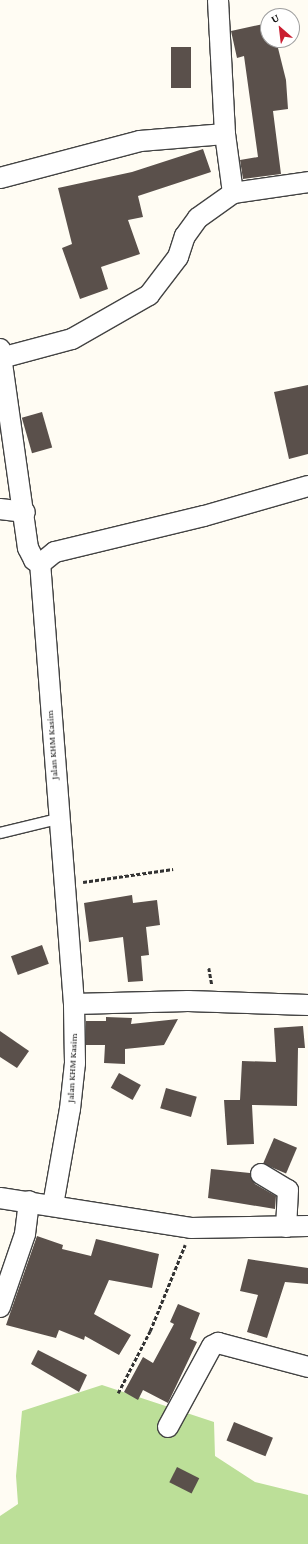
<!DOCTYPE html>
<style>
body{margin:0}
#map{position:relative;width:308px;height:1544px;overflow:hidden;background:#fffcf3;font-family:"Crimson Pro",serif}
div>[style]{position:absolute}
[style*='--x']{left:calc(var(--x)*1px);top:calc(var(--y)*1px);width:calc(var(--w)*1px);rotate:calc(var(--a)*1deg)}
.forest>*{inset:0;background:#bcdf98}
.building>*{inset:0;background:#5a504b;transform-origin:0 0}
.path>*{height:2.5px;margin-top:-1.25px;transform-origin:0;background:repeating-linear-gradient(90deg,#323232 0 4px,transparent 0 6px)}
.roads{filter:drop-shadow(1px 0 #434343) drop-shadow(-1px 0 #434343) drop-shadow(0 1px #434343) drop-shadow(0 -1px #434343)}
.service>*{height:10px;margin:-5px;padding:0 5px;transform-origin:5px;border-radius:5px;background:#fff}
.minor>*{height:20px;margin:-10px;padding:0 10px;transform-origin:10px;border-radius:10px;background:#fff}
span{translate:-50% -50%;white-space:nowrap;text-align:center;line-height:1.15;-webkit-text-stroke:4px #fff;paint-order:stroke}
.street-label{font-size:10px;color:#101010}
.north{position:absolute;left:260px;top:8px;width:40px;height:40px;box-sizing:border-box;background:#fff;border:1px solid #9f9f9f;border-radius:50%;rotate:332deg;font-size:11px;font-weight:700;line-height:16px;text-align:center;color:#101010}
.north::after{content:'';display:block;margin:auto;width:14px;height:18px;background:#ca1e31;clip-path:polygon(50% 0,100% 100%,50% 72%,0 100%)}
</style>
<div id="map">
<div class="forest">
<i style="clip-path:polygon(102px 1385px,214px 1422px,215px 1456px,255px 1482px,308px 1495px,308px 1544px,0 1544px,0 1516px,18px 1504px,16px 1476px,22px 1411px)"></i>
</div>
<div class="building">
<i style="clip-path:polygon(268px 23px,268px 40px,276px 40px,286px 80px,288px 109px,273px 111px,281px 174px,243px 179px,240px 160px,258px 157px,244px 56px,237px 58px,231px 31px)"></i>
<i style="left:171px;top:47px;width:20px;height:41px"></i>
<i style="clip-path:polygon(203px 149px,211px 172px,138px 196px,143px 217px,128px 220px,140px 254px,101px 267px,108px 289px,80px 299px,62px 248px,72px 244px,58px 188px,132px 172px)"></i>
<i style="clip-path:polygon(308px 385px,308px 454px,289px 459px,274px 392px)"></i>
<i style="left:42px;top:412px;width:37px;height:21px;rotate:74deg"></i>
<i style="clip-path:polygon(132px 895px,133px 903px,157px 900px,160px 925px,146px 927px,149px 955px,141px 956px,143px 981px,128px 982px,123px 937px,89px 942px,84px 903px)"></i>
<i style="left:42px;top:945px;width:20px;height:33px;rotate:70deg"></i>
<i style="clip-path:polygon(106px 1017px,132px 1018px,131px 1024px,178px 1019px,164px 1045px,125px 1049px,125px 1064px,104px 1063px,105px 1045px,86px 1045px,86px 1021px,106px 1021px)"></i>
<i style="clip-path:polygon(303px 1026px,305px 1048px,298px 1048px,297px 1106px,252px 1105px,254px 1144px,227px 1145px,224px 1100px,240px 1100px,242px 1061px,276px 1062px,274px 1028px)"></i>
<i style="clip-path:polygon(0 1031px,29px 1051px,17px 1068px,0 1057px)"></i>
<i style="left:119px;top:1073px;width:25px;height:17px;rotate:29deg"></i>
<i style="left:166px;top:1088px;width:32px;height:21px;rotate:16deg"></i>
<i style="left:274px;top:1138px;width:25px;height:28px;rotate:23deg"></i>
<i style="clip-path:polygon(211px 1169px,250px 1173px,255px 1184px,276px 1196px,275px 1209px,208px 1198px)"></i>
<i style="clip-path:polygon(37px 1236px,63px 1245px,62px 1249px,91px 1256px,96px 1239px,159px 1254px,152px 1288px,109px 1280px,94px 1314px,131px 1335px,119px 1355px,85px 1336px,84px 1340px,59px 1330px,56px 1338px,6px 1325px)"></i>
<i style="clip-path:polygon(248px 1259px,308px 1268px,308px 1284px,285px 1282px,267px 1338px,247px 1332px,258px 1295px,240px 1291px)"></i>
<i style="clip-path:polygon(178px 1304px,200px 1313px,190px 1339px,197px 1342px,168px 1403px,143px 1390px,138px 1400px,124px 1392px,143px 1357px,153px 1363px,174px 1324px,170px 1322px)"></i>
<i style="clip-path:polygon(38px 1350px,87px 1375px,79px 1392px,31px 1364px)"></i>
<i style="left:234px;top:1422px;width:42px;height:20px;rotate:22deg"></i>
<i style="left:177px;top:1467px;width:25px;height:17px;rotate:27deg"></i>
</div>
<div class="path">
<i style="--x:83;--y:882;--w:91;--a:-8.2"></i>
<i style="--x:209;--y:968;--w:17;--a:80"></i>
<i style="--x:118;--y:1393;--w:70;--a:-62.7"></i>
<i style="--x:150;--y:1331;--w:93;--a:-67.9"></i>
</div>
<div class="roads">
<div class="service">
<i style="--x:0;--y:833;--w:60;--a:-13.6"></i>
</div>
<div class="minor">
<i style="--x:218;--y:0;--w:134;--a:87"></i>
<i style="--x:0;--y:178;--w:145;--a:-14.8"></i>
<i style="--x:140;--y:141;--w:85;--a:-4.7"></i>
<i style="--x:225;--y:134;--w:60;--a:82.3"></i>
<i style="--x:233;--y:193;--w:76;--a:-8.3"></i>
<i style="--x:0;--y:349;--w:201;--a:82"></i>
<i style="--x:28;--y:548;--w:13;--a:63"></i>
<i style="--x:34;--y:560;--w:7;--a:34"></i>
<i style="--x:1;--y:358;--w:73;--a:-15"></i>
<i style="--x:72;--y:339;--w:89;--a:-29.7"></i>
<i style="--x:149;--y:295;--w:48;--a:-52.7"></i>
<i style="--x:178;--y:257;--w:22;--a:-72"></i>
<i style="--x:185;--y:236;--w:22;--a:-54"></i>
<i style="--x:198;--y:218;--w:43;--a:-35.5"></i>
<i style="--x:0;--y:509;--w:25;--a:7"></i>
<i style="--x:74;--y:1004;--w:114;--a:-1.5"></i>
<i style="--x:188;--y:1001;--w:120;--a:1.9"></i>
<i style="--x:261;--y:1174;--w:31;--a:31"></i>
<i style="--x:288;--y:1190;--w:37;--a:93"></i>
<i style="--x:0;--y:1198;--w:193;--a:8.9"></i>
<i style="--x:191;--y:1228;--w:117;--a:-1"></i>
<i style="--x:53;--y:1205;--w:97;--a:-80"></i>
<i style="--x:70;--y:1109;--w:46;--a:-83.8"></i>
<i style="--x:75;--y:1063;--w:59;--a:-91"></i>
<i style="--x:74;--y:1004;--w:441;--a:-94.4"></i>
<i style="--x:40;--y:564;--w:19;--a:-39"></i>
<i style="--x:55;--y:552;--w:153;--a:-13.6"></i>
<i style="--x:204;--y:516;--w:108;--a:-16.1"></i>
<i style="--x:0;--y:1307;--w:77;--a:-71.1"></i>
<i style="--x:25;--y:1234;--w:33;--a:-83"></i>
<i style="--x:168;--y:1427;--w:92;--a:-61.5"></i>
<i style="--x:212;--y:1346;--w:7;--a:-27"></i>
<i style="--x:218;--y:1343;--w:93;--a:14.9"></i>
</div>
</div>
<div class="street-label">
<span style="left:52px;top:745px;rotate:-94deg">Jalan KHM Kasim</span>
<span style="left:72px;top:1068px;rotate:-87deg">Jalan KHM Kasim</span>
</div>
<div class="north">U</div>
</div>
